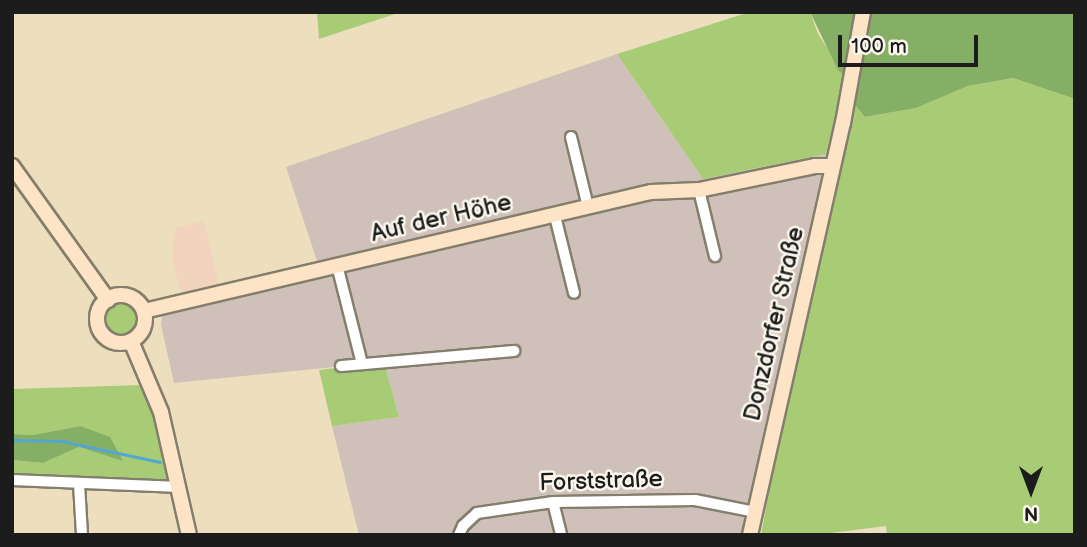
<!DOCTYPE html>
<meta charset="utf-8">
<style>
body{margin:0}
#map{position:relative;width:1087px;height:547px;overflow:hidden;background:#eddfbd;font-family:"Balsamiq Sans",sans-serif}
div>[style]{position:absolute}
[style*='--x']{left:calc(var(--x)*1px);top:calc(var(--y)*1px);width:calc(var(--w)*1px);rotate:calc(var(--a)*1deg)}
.built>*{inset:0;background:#f2d4be}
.industrial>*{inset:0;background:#cfc0ba}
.green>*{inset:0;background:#a8cb75}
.round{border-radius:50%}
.forest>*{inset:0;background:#86af66}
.stream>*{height:2.5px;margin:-1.25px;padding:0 1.25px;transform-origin:1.25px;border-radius:1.25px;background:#53a7cf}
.roads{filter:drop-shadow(2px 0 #847e6c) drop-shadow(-2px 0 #847e6c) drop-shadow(0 2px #847e6c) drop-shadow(0 -2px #847e6c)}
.street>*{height:10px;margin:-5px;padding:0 5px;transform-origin:5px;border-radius:5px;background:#fff}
.secondary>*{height:14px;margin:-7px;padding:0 7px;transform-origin:7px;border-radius:7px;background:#fee4c6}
.secondary>.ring{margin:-7px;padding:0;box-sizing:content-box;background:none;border:14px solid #fee4c6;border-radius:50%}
span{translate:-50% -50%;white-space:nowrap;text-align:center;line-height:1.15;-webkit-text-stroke:5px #fbf7ec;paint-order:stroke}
.street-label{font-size:24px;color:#1c1c1c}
.frame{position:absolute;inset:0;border:14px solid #1c1c1c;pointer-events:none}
.north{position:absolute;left:996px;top:456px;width:70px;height:70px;-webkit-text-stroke:5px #fbf7ec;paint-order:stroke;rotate:180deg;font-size:19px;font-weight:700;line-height:28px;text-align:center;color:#1c1c1c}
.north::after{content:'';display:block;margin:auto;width:24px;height:32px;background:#1c1c1c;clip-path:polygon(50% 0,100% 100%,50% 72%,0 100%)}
.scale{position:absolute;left:838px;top:35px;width:140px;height:32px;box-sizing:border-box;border:4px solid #1c1c1c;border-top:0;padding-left:9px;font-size:21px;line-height:24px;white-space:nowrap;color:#1c1c1c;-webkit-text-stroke:5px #fbf7ec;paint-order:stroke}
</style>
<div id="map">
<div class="built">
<i style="clip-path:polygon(204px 221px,219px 285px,181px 293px,172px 258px,175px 228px)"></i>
</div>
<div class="industrial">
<i style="clip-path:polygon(617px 54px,703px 179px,826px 154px,744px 535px,359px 535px,332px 426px,399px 417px,384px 362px,174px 383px,161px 325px,163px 310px,321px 273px,286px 167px)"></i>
</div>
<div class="green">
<i style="clip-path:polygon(317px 12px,401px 12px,319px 39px)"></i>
<i style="clip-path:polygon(750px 12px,810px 12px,818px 34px,845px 75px,826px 154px,703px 179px,617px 54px)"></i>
<i style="clip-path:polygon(1013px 78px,1075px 99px,1075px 535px,887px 535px,886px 526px,815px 535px,761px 535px,782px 422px,855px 105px,865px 117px,916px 108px,968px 86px)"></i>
<i class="round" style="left:102px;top:300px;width:38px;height:38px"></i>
<i style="clip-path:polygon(384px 362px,399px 417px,332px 426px,319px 370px)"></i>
<i style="clip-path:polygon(143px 385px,150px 389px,173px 482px,12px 477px,12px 460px,43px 463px,79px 447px,122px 460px,80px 426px,33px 435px,12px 434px,12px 389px)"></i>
</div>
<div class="forest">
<i style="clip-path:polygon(810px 12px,1075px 12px,1075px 99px,1013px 78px,968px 86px,916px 108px,865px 117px,855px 105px,852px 80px,838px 70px)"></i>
<i style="clip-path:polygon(80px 426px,110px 437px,123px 461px,79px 447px,43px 463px,12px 460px,12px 434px,33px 435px)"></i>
</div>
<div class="stream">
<i style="--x:12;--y:440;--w:50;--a:1.1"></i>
<i style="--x:62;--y:441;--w:100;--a:12.1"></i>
</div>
<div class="roads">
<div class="street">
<i style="--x:571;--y:137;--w:72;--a:76.3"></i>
<i style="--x:699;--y:190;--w:68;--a:76.4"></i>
<i style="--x:555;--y:216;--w:79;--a:76.1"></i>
<i style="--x:337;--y:265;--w:102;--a:75.8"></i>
<i style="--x:341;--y:366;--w:174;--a:-5"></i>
<i style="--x:12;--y:480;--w:168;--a:2.4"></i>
<i style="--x:79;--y:484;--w:51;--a:86.6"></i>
<i style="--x:553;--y:502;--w:34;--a:76"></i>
<i style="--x:459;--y:535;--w:10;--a:-66"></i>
<i style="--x:463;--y:526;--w:19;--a:-43"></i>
<i style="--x:477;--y:513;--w:77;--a:-8.2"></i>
<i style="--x:553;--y:502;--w:142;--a:-0.8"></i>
<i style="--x:695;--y:500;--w:61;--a:11.3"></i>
</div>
<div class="secondary">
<i style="--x:12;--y:166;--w:165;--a:54.4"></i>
<i class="ring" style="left:97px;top:295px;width:34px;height:34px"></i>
<i style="--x:144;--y:311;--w:521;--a:-13.21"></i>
<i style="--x:651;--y:192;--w:48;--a:-2.4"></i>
<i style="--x:699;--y:190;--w:118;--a:-11.7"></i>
<i style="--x:815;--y:166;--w:17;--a:0"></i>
<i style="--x:131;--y:341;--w:77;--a:67.1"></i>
<i style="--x:161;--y:412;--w:126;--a:77.2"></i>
<i style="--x:750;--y:535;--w:422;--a:-77.3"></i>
<i style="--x:843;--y:123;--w:113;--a:-79.8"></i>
</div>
</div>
<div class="street-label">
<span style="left:441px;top:218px;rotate:-13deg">Auf der Höhe</span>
<span style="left:774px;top:324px;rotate:-77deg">Donzdorfer Straße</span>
<span style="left:601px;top:481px;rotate:-2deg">Forststraße</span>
</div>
<div class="frame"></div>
<div class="north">N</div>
<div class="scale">100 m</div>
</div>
